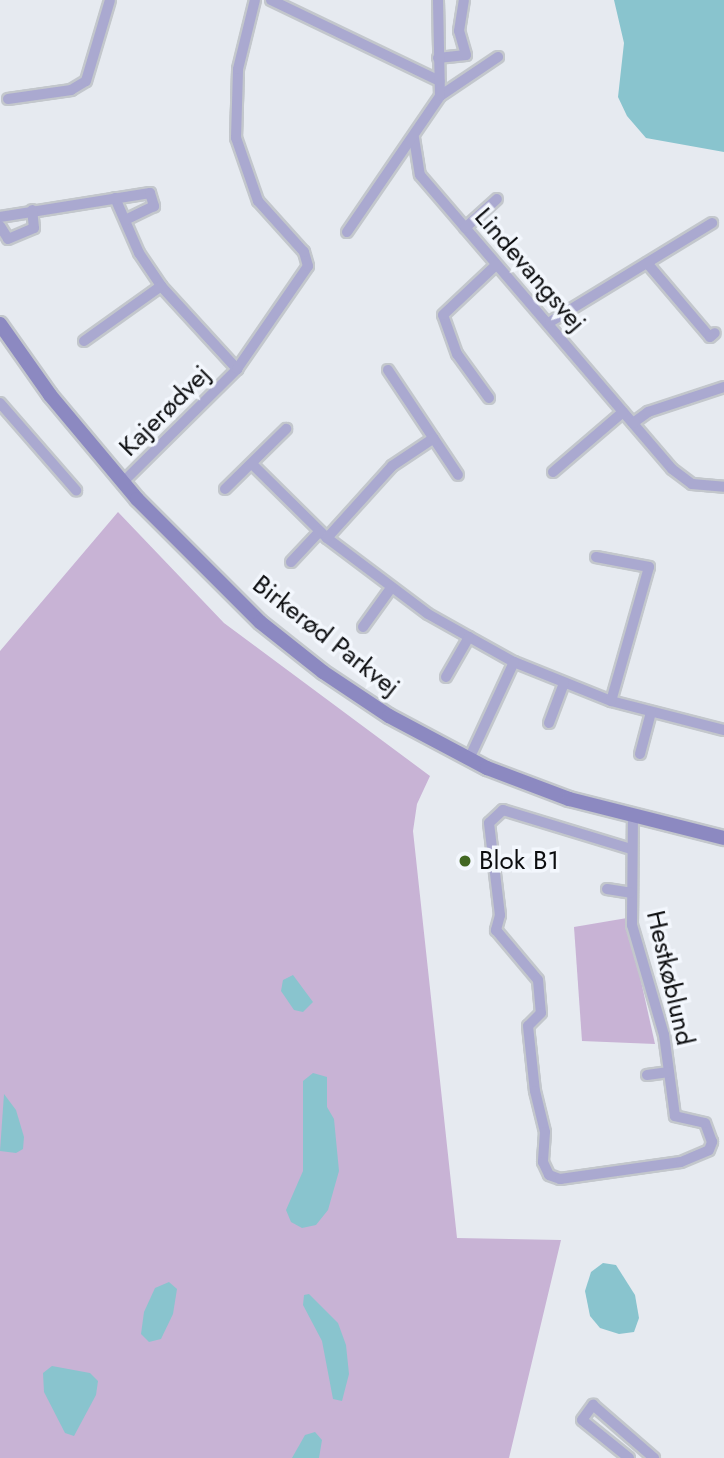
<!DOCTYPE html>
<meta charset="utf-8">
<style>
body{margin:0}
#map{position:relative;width:724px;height:1458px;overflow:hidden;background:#e6eaf0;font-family:Jost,sans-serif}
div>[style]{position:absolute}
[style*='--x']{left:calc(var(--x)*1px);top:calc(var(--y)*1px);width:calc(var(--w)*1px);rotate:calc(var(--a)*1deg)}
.green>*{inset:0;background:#c8b3d5}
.water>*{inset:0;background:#89c4ce}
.roads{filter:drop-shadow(2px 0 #c3c7cc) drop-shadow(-2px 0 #c3c7cc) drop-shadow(0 2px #c3c7cc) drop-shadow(0 -2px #c3c7cc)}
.street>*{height:10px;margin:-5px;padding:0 5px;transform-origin:5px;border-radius:5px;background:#aaa9d0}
.secondary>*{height:14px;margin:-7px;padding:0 7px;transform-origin:7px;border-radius:7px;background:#8c89c1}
.dots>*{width:19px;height:19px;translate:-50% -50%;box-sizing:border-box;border:4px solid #f3f7fd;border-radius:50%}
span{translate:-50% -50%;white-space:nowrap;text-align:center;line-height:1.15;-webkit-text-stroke:7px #f3f7fd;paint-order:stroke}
.street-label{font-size:26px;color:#0c0d0f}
.poi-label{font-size:26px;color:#0c0d0f}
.left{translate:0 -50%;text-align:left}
</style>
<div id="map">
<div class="green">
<i style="clip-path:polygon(118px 512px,224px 623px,430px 776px,417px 804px,413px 831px,457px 1238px,561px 1240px,509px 1458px,0 1458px,0 651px)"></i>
<i style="clip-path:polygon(627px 918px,655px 1044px,582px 1041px,574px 927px)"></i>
</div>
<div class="water">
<i style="clip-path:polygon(614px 0,724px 0,724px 152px,646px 138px,627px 116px,618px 97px,624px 43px)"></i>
<i style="clip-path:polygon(293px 975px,313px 1002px,303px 1012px,294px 1010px,281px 991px,283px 980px)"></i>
<i style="clip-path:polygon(313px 1073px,327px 1077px,327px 1107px,334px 1119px,339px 1171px,328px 1210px,316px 1225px,302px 1228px,291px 1222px,286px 1210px,303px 1171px,303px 1081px)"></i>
<i style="clip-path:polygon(4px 1094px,16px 1110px,24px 1137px,23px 1149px,16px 1153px,0 1151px)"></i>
<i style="clip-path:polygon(603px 1263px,616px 1265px,635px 1295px,639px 1318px,634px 1332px,619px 1334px,600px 1328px,590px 1316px,585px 1291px,591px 1272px)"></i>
<i style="clip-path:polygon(169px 1282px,177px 1289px,173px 1314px,161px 1339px,149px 1342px,141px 1334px,144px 1312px,155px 1288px)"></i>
<i style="clip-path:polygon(309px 1294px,338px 1323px,346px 1345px,349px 1374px,342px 1401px,333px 1399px,322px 1341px,303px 1305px,304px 1295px)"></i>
<i style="clip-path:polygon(52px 1366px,90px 1373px,98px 1381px,96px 1395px,74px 1436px,65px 1433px,44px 1392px,43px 1373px)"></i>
<i style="clip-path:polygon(315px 1432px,322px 1440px,319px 1458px,292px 1458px,305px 1435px)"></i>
</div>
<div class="roads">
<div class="street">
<i style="--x:271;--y:0;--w:187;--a:25.7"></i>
<i style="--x:438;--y:58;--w:28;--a:-6"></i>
<i style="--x:466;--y:55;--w:25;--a:-106"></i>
<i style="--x:459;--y:31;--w:31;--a:-81"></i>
<i style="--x:440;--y:96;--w:70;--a:-33.9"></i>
<i style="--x:8;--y:99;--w:64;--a:-8.1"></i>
<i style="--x:71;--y:90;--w:17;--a:-31"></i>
<i style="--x:86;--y:81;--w:84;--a:-73.5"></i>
<i style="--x:414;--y:138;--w:37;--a:81"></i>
<i style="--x:420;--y:175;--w:387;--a:49.4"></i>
<i style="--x:672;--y:469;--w:25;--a:37"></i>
<i style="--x:692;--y:484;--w:32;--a:5"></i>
<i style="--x:115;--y:198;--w:60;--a:66.4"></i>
<i style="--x:139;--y:253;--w:40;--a:56"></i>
<i style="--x:161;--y:286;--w:113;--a:47.5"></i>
<i style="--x:0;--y:217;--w:152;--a:-9.1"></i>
<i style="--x:150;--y:193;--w:14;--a:73"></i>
<i style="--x:154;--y:206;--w:32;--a:154"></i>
<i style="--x:0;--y:226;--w:15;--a:58"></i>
<i style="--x:8;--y:239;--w:28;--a:-23"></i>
<i style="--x:34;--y:228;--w:18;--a:-96"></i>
<i style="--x:465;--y:228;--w:43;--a:-42.2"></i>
<i style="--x:347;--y:232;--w:165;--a:-55.6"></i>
<i style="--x:440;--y:96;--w:96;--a:-91.2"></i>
<i style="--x:647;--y:263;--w:97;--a:49.6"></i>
<i style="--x:710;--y:337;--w:6;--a:-39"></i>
<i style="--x:550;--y:322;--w:190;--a:-31.4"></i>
<i style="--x:84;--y:341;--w:95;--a:-35.5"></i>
<i style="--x:388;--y:370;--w:126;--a:56.3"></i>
<i style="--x:489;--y:398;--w:54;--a:-126"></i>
<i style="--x:457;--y:354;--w:41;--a:-109.7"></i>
<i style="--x:443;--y:315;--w:73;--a:-43.3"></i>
<i style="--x:0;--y:403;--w:116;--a:48.9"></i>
<i style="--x:633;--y:423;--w:19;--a:-36"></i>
<i style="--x:648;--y:412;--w:80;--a:-18.2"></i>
<i style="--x:252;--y:464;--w:105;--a:44.6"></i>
<i style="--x:327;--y:538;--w:126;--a:37"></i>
<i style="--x:428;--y:614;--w:47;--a:29.3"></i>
<i style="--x:469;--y:637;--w:51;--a:29.1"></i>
<i style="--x:514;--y:662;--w:105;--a:21.9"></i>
<i style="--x:611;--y:701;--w:117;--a:14.4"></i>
<i style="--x:553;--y:472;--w:92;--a:-40.6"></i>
<i style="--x:123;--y:482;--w:161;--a:-44.7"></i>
<i style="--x:237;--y:369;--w:125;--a:-55.4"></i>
<i style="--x:308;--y:266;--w:15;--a:-106"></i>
<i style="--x:304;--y:252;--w:69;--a:-132"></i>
<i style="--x:258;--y:201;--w:67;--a:-109.2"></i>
<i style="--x:236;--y:138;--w:69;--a:-88.3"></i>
<i style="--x:238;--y:69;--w:71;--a:-76.2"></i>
<i style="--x:225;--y:489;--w:86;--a:-44.5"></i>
<i style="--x:327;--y:538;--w:97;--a:-47.9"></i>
<i style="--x:392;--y:466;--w:50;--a:-33.7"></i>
<i style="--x:596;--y:557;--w:54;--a:10.7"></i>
<i style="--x:649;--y:567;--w:139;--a:105.8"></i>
<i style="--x:291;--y:562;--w:42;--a:-46.9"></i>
<i style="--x:363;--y:627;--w:48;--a:-54.3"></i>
<i style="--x:446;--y:677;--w:46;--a:-60.1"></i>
<i style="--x:549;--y:723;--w:43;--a:-69.4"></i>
<i style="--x:640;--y:754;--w:43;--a:-75.3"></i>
<i style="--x:469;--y:759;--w:107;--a:-65.1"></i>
<i style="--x:631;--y:849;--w:134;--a:-163.1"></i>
<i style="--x:503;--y:810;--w:19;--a:137"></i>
<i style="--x:489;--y:823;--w:93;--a:83.2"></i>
<i style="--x:500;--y:915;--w:16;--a:105"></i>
<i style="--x:496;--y:930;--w:65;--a:50"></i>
<i style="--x:538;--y:980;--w:33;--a:85"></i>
<i style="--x:541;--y:1013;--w:18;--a:135"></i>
<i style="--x:528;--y:1026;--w:65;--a:83.9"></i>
<i style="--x:535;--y:1091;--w:42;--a:76.3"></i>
<i style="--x:545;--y:1132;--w:30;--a:94"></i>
<i style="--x:543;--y:1162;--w:14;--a:65"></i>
<i style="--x:549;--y:1175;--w:12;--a:20"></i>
<i style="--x:560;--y:1179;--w:122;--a:-8"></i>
<i style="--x:681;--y:1162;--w:30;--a:-23"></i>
<i style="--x:709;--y:1150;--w:9;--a:-69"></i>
<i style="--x:712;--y:1142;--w:20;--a:-110"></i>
<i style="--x:705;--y:1123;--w:31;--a:-167"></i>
<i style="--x:675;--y:1116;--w:82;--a:-97.7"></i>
<i style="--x:664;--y:1035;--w:115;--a:-106.2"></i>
<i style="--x:632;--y:925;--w:108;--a:-89.5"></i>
<i style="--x:607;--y:889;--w:24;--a:9"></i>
<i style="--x:647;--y:1075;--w:22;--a:-8"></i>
<i style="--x:629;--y:1458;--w:60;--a:-141"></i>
<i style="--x:582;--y:1420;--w:19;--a:-54"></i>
<i style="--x:593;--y:1405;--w:81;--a:41"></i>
</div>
<div class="secondary">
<i style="--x:0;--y:324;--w:87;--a:54.8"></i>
<i style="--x:50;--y:395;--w:136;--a:50.1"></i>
<i style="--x:137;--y:499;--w:174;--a:45"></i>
<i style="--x:260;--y:622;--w:80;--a:38.4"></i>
<i style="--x:323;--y:672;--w:79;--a:33.7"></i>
<i style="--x:389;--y:716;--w:111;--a:28"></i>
<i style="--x:487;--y:768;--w:88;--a:20.7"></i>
<i style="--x:569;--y:799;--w:160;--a:14.1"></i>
</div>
</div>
<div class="dots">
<i style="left:465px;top:861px;background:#416722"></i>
</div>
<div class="street-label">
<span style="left:530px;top:270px;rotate:49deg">Lindevangsvej</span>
<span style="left:165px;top:411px;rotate:-45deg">Kajerødvej</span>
<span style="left:326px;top:636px;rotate:38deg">Birkerød Parkvej</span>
<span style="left:670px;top:978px;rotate:77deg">Hestkøblund</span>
</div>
<div class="poi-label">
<span class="left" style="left:479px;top:861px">Blok B1</span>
</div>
</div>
